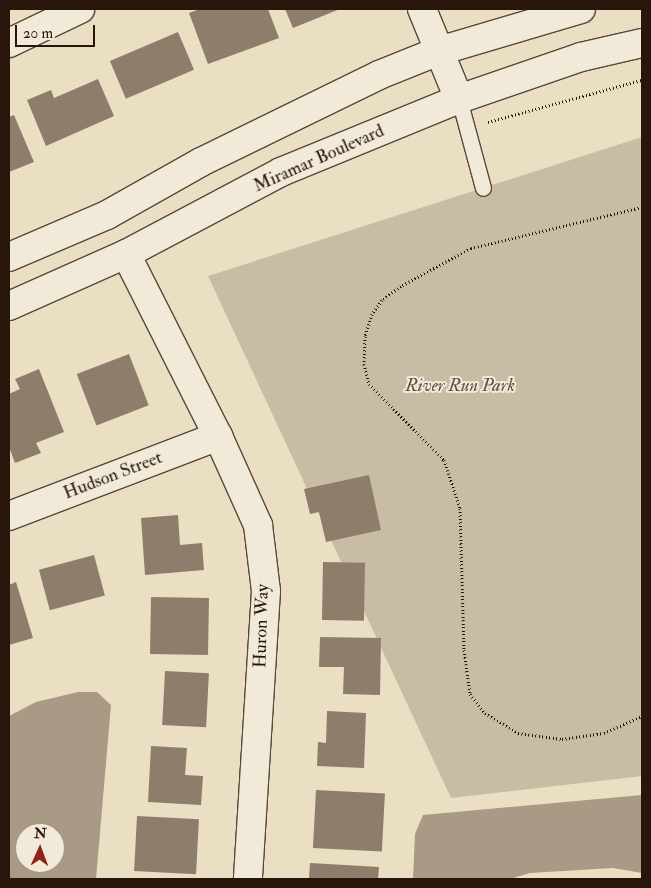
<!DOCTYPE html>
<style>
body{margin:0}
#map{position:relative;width:651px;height:888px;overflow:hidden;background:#eadec3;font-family:"IM FELL Double Pica",serif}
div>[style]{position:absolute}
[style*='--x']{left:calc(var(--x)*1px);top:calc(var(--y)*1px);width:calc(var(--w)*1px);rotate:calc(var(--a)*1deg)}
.green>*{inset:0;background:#c9bca4}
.water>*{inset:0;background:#a89a85}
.building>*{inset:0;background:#8d7e6b;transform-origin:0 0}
.path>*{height:3px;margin-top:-1.5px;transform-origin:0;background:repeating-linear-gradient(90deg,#28150c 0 1px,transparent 0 3.5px)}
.roads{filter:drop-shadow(1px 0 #58473a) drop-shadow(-1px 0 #58473a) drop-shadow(0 1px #58473a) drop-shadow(0 -1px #58473a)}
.service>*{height:15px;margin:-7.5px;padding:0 7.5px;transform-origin:7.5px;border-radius:7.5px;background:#f1ead8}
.minor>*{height:28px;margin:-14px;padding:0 14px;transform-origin:14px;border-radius:14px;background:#f1ead8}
.tertiary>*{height:28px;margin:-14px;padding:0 14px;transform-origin:14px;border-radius:14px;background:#f1ead8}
span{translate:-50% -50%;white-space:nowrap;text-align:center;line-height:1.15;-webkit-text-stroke:4px #f1ead8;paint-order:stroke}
.street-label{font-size:18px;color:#28150c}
.park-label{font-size:18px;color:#604f41;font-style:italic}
.frame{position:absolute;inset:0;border:10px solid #28150c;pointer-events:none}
.north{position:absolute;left:15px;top:823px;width:50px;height:50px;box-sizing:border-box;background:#f1ead8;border:1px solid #a19586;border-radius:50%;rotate:2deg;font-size:14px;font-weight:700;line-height:20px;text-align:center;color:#28150c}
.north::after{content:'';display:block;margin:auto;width:18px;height:22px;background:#8f2418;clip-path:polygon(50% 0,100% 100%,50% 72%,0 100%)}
.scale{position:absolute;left:15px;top:25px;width:80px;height:22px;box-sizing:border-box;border:2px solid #28150c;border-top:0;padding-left:6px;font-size:15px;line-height:18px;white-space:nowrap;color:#28150c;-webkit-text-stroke:4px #f1ead8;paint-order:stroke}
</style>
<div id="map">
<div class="green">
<i style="clip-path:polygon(642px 137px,642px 776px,451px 798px,208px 276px)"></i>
</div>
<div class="water">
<i style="clip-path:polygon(evenodd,78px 692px,97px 692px,111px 705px,96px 879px,9px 879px,9px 716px,36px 702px,78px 692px,25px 833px,55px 833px,55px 863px,25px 863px,25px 833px)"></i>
<i style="clip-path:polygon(642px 795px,642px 873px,613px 868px,530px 873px,510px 879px,413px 879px,415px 834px,423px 815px)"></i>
</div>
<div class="building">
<i style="clip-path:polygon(200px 9px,268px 9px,279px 38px,208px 64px,189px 13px)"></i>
<i style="clip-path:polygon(285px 9px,340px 9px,293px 28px)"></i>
<i style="left:178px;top:32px;width:41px;height:74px;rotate:67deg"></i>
<i style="clip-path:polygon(98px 79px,114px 116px,46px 146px,27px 100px,51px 90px,54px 98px)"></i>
<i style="clip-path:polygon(14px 115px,34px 162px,9px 172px,9px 117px)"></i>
<i style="left:129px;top:354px;width:55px;height:56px;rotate:69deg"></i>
<i style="clip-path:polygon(39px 369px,64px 432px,36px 443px,41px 453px,15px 463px,9px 447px,9px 394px,20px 389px,15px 379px)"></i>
<i style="clip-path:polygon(369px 475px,381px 530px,326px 542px,319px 512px,310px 514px,304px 489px)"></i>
<i style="clip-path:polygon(178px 515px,180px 545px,202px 543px,204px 570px,145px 575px,141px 518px)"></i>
<i style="left:94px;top:555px;width:42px;height:57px;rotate:75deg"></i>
<i style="left:323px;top:562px;width:42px;height:58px;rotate:1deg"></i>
<i style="clip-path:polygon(16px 582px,33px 638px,9px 645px,9px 585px)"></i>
<i style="left:151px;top:597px;width:58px;height:57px;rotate:1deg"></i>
<i style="clip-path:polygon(320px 637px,381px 638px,380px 695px,343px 694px,344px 667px,319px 667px)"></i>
<i style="left:165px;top:671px;width:44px;height:54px;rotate:3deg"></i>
<i style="clip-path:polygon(327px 711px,366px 713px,364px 768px,317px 766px,318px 742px,326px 743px)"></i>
<i style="clip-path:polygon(151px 746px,187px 748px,185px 775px,203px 776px,201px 805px,148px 802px)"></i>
<i style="left:316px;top:790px;width:69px;height:58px;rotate:3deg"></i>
<i style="left:137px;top:816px;width:62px;height:55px;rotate:3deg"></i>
<i style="clip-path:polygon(310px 863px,379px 867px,378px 879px,309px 879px)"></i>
</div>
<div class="path">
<i style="--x:488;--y:122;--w:160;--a:-15.3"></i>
<i style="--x:642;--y:207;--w:176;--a:166.5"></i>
<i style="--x:471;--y:248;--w:80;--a:151.5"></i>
<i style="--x:401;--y:286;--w:24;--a:144"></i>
<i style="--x:382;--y:300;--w:17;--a:126"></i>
<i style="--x:372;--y:314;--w:23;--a:108"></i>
<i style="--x:365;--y:336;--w:28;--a:92"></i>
<i style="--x:364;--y:364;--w:21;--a:76"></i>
<i style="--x:369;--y:384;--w:107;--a:45.4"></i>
<i style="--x:444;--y:460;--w:51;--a:71.6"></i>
<i style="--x:460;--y:508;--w:142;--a:88.4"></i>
<i style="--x:464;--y:650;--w:44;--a:82.2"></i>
<i style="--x:470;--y:694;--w:24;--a:52"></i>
<i style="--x:485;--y:713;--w:39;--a:31"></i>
<i style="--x:518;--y:733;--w:44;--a:7.8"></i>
<i style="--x:562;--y:739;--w:42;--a:-8.1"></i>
<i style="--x:604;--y:733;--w:42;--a:-24.1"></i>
</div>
<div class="roads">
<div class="service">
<i style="--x:459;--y:99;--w:92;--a:74.9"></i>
</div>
<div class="minor">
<i style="--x:422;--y:9;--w:97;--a:67.7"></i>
<i style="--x:9;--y:43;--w:79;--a:-25.6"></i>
<i style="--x:126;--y:254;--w:204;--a:63.2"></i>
<i style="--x:218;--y:436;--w:98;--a:65.8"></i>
<i style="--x:258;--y:525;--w:66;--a:83.1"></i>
<i style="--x:266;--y:591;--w:289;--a:93.6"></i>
<i style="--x:9;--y:516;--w:224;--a:-20.9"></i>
</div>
<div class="tertiary">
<i style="--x:9;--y:257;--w:107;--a:-23.2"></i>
<i style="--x:107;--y:215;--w:108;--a:-29.4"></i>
<i style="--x:201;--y:162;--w:198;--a:-26"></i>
<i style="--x:379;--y:75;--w:65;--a:-21.8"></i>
<i style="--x:439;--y:51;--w:148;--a:-16.5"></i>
<i style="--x:9;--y:306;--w:128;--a:-24"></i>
<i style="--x:126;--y:254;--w:175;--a:-27.9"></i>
<i style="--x:281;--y:172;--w:192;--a:-22.3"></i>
<i style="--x:459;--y:99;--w:129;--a:-19"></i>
<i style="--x:581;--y:57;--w:63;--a:-12.9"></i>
</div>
</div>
<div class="street-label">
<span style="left:319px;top:159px;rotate:-24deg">Miramar Boulevard</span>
<span style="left:113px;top:476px;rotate:-21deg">Hudson Street</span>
<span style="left:262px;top:626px;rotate:-88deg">Huron Way</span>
</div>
<div class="park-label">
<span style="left:460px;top:386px">River Run Park</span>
</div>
<div class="frame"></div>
<div class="north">N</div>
<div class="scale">20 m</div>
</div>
